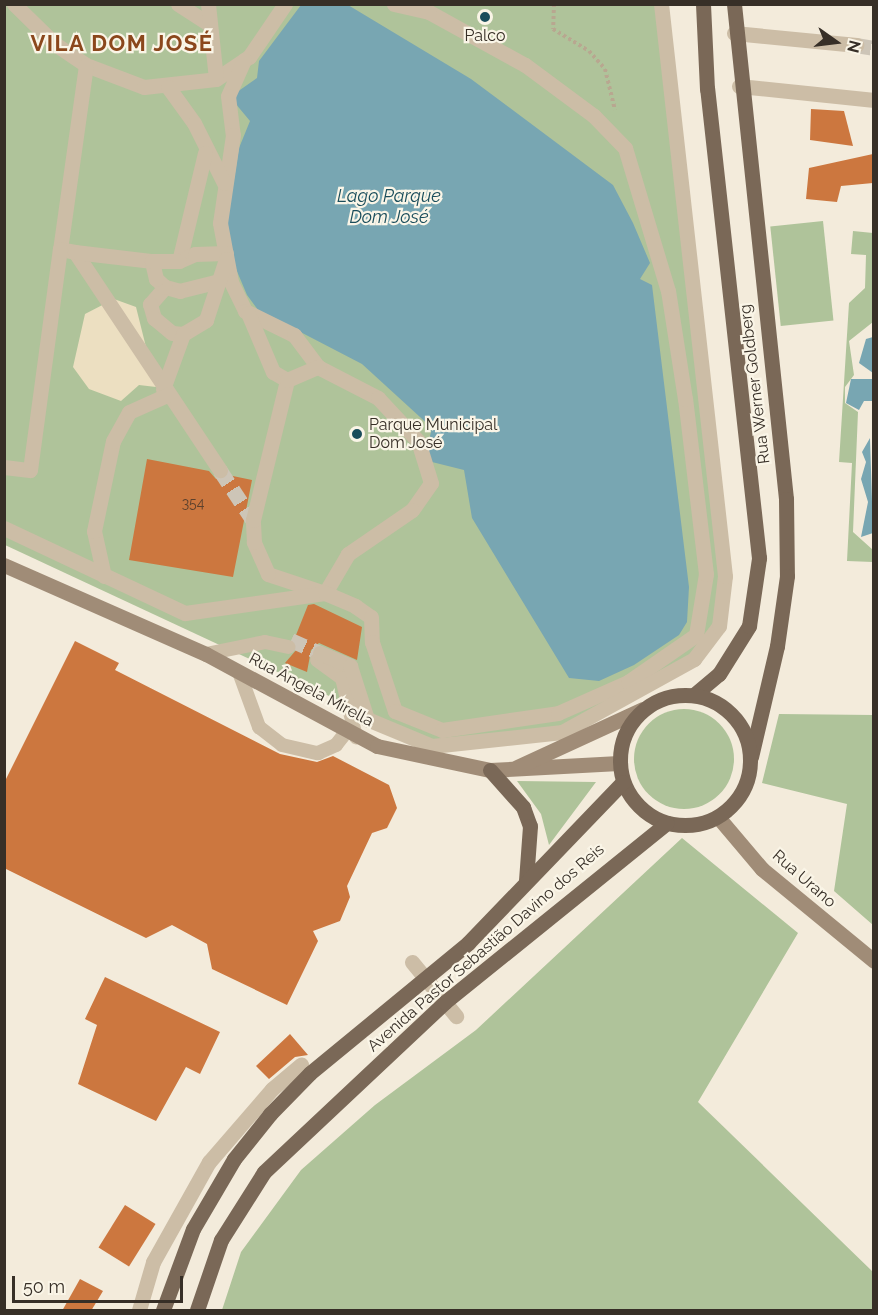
<!DOCTYPE html>
<meta charset="utf-8">
<style>
body{margin:0}
#map{position:relative;width:878px;height:1315px;overflow:hidden;background:#f3ebdb;font-family:Raleway,sans-serif}
div>[style]{position:absolute}
[style*='--x']{left:calc(var(--x)*1px);top:calc(var(--y)*1px);width:calc(var(--w)*1px);rotate:calc(var(--a)*1deg)}
.green>*{inset:0;background:#afc39a;transform-origin:0 0}
.round{border-radius:50%}
.plaza>*{inset:0;background:#ecdfc1}
.water>*{inset:0;background:#78a6b2}
.building>*{inset:0;background:#cc773f;transform-origin:0 0}
.street-tunnel>*{height:15px;margin-top:-7.5px;transform-origin:0;background:repeating-linear-gradient(90deg,#cdc5b7 0 15px,transparent 0 23px)}
.path>*{height:4px;margin-top:-2px;transform-origin:0;background:repeating-linear-gradient(90deg,#b8a790 0 3px,transparent 0 6px)}
.lane>*{height:14px;margin:-7px;padding:0 7px;transform-origin:7px;border-radius:7px;background:#ccbda6}
.street>*{height:15px;margin:-7.5px;padding:0 7.5px;transform-origin:7.5px;border-radius:7.5px;background:#ccbda6}
.secondary>*{height:15px;margin:-7.5px;padding:0 7.5px;transform-origin:7.5px;border-radius:7.5px;background:#a08c77}
.primary>*{height:15px;margin:-7.5px;padding:0 7.5px;transform-origin:7.5px;border-radius:7.5px;background:#7a6857}
.primary>.ring{margin:-7.5px;padding:0;box-sizing:content-box;background:none;border:15px solid #7a6857;border-radius:50%}
.dots>*{width:16px;height:16px;translate:-50% -50%;box-sizing:border-box;border:3px solid #faf5e7;border-radius:50%}
span{translate:-50% -50%;white-space:nowrap;text-align:center;line-height:1.15;-webkit-text-stroke:4.5px #faf5e7;paint-order:stroke}
.number-label{font-size:14px;color:#5c412d}
.number-label span{-webkit-text-stroke-width:0}
.poi-label{font-size:16px;color:#372f27}
.left{translate:0 -50%;text-align:left}
.street-label{font-size:16px;color:#372f27}
.water-label{font-size:18px;color:#1a4d5b;font-style:italic}
.district-label{font-size:22px;color:#8b471c;font-weight:700;letter-spacing:1.5px}
.frame{position:absolute;inset:0;border:6px solid #372f27;pointer-events:none}
.north{position:absolute;left:806px;top:12px;width:60px;height:60px;-webkit-text-stroke:4px #faf5e7;paint-order:stroke;rotate:104deg;font-size:16px;font-weight:700;line-height:24px;text-align:center;color:#372f27}
.north::after{content:'';display:block;margin:auto;width:21px;height:27px;background:#372f27;clip-path:polygon(50% 0,100% 100%,50% 72%,0 100%)}
.scale{position:absolute;left:12px;top:1276px;width:171px;height:27px;box-sizing:border-box;border:3px solid #372f27;border-top:0;padding-left:8px;font-size:18px;line-height:21px;white-space:nowrap;color:#372f27;-webkit-text-stroke:4px #faf5e7;paint-order:stroke}
</style>
<div id="map">
<div class="green">
<i style="clip-path:polygon(4px 5px,659px 5px,723px 575px,718px 626px,693px 658px,561px 731px,432px 744px,5px 545px)"></i>
<i style="left:823px;top:221px;width:100px;height:53px;rotate:84deg"></i>
<i style="clip-path:polygon(853px 231px,873px 233px,873px 322px,849px 341px,854px 375px,845px 387px,845px 403px,858px 412px,853px 532px,873px 550px,873px 562px,847px 561px,852px 463px,839px 462px,849px 303px,865px 288px,866px 255px,851px 254px)"></i>
<i class="round" style="left:634px;top:709px;width:100px;height:100px"></i>
<i style="clip-path:polygon(779px 714px,873px 715px,873px 925px,834px 891px,847px 804px,762px 783px)"></i>
<i style="clip-path:polygon(517px 781px,596px 782px,549px 845px,541px 814px)"></i>
<i style="clip-path:polygon(682px 838px,798px 933px,698px 1102px,873px 1272px,873px 1310px,222px 1310px,241px 1252px,301px 1170px,375px 1105px,476px 1030px)"></i>
</div>
<div class="plaza">
<i style="clip-path:polygon(114px 299px,136px 307px,156px 387px,139px 385px,121px 401px,89px 389px,73px 367px,85px 314px)"></i>
</div>
<div class="water">
<i style="clip-path:polygon(301px 5px,348px 5px,471px 79px,613px 185px,633px 223px,650px 263px,640px 279px,652px 285px,689px 587px,687px 622px,679px 635px,634px 665px,599px 681px,569px 678px,472px 518px,464px 470px,424px 460px,432px 428px,362px 364px,258px 310px,247px 295px,236px 269px,227px 224px,239px 148px,250px 121px,230px 97px,257px 78px,259px 61px)"></i>
<i style="clip-path:polygon(873px 337px,874px 373px,873px 373px,859px 363px,866px 339px)"></i>
<i style="clip-path:polygon(851px 379px,873px 379px,873px 401px,864px 401px,859px 410px,846px 403px)"></i>
<i style="clip-path:polygon(870px 438px,873px 533px,861px 537px,868px 502px,861px 479px,866px 462px,862px 452px)"></i>
</div>
<div class="building">
<i style="clip-path:polygon(811px 109px,844px 111px,853px 146px,810px 140px)"></i>
<i style="clip-path:polygon(873px 154px,873px 183px,841px 186px,837px 202px,806px 199px,809px 168px)"></i>
<i style="clip-path:polygon(147px 459px,209px 471px,216px 479px,228px 475px,252px 480px,233px 577px,129px 560px)"></i>
<i style="clip-path:polygon(314px 604px,362px 627px,357px 660px,319px 643px,311px 650px,307px 672px,285px 663px,297px 649px,294px 640px,308px 605px)"></i>
<i style="clip-path:polygon(75px 641px,119px 663px,115px 670px,280px 754px,317px 762px,333px 756px,389px 785px,397px 808px,387px 828px,372px 833px,347px 886px,350px 897px,340px 921px,313px 931px,318px 941px,287px 1005px,212px 969px,207px 944px,172px 925px,146px 938px,4px 868px,4px 783px)"></i>
<i style="clip-path:polygon(105px 977px,220px 1032px,200px 1074px,186px 1067px,156px 1121px,78px 1084px,97px 1025px,85px 1019px)"></i>
<i style="clip-path:polygon(290px 1034px,308px 1055px,295px 1057px,269px 1079px,256px 1066px)"></i>
<i style="left:125px;top:1205px;width:36px;height:50px;rotate:32deg"></i>
<i style="clip-path:polygon(80px 1279px,103px 1291px,91px 1311px,62px 1311px)"></i>
</div>
<div class="street-tunnel">
<i style="--x:856;--y:45;--w:18;--a:9"></i>
<i style="--x:220;--y:470;--w:60;--a:56.6"></i>
<i style="--x:291;--y:640;--w:32;--a:24"></i>
</div>
<div class="path">
<i style="--x:554;--y:4;--w:25;--a:92"></i>
<i style="--x:553;--y:29;--w:42;--a:31.4"></i>
<i style="--x:589;--y:51;--w:24;--a:48"></i>
<i style="--x:605;--y:69;--w:42;--a:76.3"></i>
</div>
<div class="lane">
<i style="--x:206;--y:654;--w:60;--a:-11.5"></i>
<i style="--x:265;--y:642;--w:24;--a:12"></i>
<i style="--x:317;--y:660;--w:31;--a:36"></i>
<i style="--x:342;--y:678;--w:61;--a:76.7"></i>
<i style="--x:239;--y:672;--w:59;--a:70"></i>
<i style="--x:259;--y:727;--w:29;--a:38"></i>
<i style="--x:282;--y:745;--w:37;--a:13"></i>
<i style="--x:318;--y:753;--w:20;--a:-24"></i>
<i style="--x:336;--y:745;--w:16;--a:-52"></i>
</div>
<div class="street">
<i style="--x:14;--y:4;--w:57;--a:44.3"></i>
<i style="--x:55;--y:44;--w:37;--a:34"></i>
<i style="--x:86;--y:65;--w:62;--a:20.8"></i>
<i style="--x:144;--y:87;--w:72;--a:-6.3"></i>
<i style="--x:216;--y:79;--w:40;--a:-34"></i>
<i style="--x:249;--y:57;--w:64;--a:-55.8"></i>
<i style="--x:178;--y:4;--w:35;--a:33"></i>
<i style="--x:208;--y:4;--w:75;--a:83.9"></i>
<i style="--x:734;--y:33;--w:123;--a:5.6"></i>
<i style="--x:244;--y:60;--w:39;--a:114"></i>
<i style="--x:228;--y:96;--w:39;--a:83"></i>
<i style="--x:233;--y:135;--w:89;--a:98.4"></i>
<i style="--x:220;--y:223;--w:60;--a:79.4"></i>
<i style="--x:231;--y:282;--w:32;--a:64"></i>
<i style="--x:245;--y:311;--w:55;--a:26.1"></i>
<i style="--x:294;--y:335;--w:40;--a:53"></i>
<i style="--x:318;--y:367;--w:68;--a:27.3"></i>
<i style="--x:378;--y:398;--w:59;--a:47.1"></i>
<i style="--x:418;--y:441;--w:44;--a:72.8"></i>
<i style="--x:431;--y:483;--w:33;--a:125"></i>
<i style="--x:412;--y:510;--w:78;--a:145.5"></i>
<i style="--x:348;--y:554;--w:45;--a:120.5"></i>
<i style="--x:325;--y:593;--w:60;--a:-161.6"></i>
<i style="--x:268;--y:574;--w:35;--a:-114"></i>
<i style="--x:254;--y:542;--w:22;--a:-93"></i>
<i style="--x:253;--y:520;--w:144;--a:-76.3"></i>
<i style="--x:287;--y:380;--w:16;--a:-150"></i>
<i style="--x:273;--y:372;--w:64;--a:-113"></i>
<i style="--x:86;--y:65;--w:186;--a:98"></i>
<i style="--x:60;--y:249;--w:15;--a:11"></i>
<i style="--x:75;--y:252;--w:262;--a:56.4"></i>
<i style="--x:739;--y:86;--w:136;--a:5.9"></i>
<i style="--x:168;--y:87;--w:44;--a:54.2"></i>
<i style="--x:194;--y:123;--w:67;--a:63.4"></i>
<i style="--x:205;--y:153;--w:111;--a:103.5"></i>
<i style="--x:179;--y:261;--w:17;--a:-24"></i>
<i style="--x:195;--y:254;--w:31;--a:-2"></i>
<i style="--x:75;--y:252;--w:78;--a:6.7"></i>
<i style="--x:215;--y:282;--w:36;--a:166"></i>
<i style="--x:180;--y:291;--w:16;--a:-165"></i>
<i style="--x:165;--y:287;--w:23;--a:131"></i>
<i style="--x:150;--y:304;--w:15;--a:74"></i>
<i style="--x:154;--y:318;--w:23;--a:40"></i>
<i style="--x:172;--y:333;--w:11;--a:5"></i>
<i style="--x:183;--y:334;--w:27;--a:-31"></i>
<i style="--x:206;--y:320;--w:64;--a:-71.8"></i>
<i style="--x:165;--y:287;--w:12;--a:-138"></i>
<i style="--x:156;--y:279;--w:18;--a:-103"></i>
<i style="--x:152;--y:261;--w:27;--a:0"></i>
<i style="--x:287;--y:380;--w:34;--a:-23"></i>
<i style="--x:163;--y:389;--w:59;--a:-70"></i>
<i style="--x:4;--y:467;--w:26;--a:7"></i>
<i style="--x:30;--y:470;--w:223;--a:-82.3"></i>
<i style="--x:4;--y:528;--w:200;--a:25.2"></i>
<i style="--x:185;--y:613;--w:141;--a:-8.1"></i>
<i style="--x:325;--y:593;--w:33;--a:23"></i>
<i style="--x:355;--y:606;--w:19;--a:35"></i>
<i style="--x:371;--y:617;--w:25;--a:88"></i>
<i style="--x:372;--y:642;--w:73;--a:71.6"></i>
<i style="--x:395;--y:711;--w:51;--a:22"></i>
<i style="--x:442;--y:730;--w:117;--a:-8.3"></i>
<i style="--x:558;--y:713;--w:77;--a:-23.9"></i>
<i style="--x:628;--y:682;--w:83;--a:-34.7"></i>
<i style="--x:696;--y:635;--w:62;--a:-80.7"></i>
<i style="--x:706;--y:574;--w:176;--a:-96.8"></i>
<i style="--x:685;--y:399;--w:109;--a:-98.9"></i>
<i style="--x:668;--y:291;--w:149;--a:-106.7"></i>
<i style="--x:625;--y:148;--w:45;--a:-134.1"></i>
<i style="--x:594;--y:116;--w:86;--a:-143.5"></i>
<i style="--x:525;--y:65;--w:110;--a:-151.1"></i>
<i style="--x:429;--y:12;--w:36;--a:-167"></i>
<i style="--x:104;--y:576;--w:46;--a:-102.5"></i>
<i style="--x:94;--y:531;--w:92;--a:-78.1"></i>
<i style="--x:113;--y:441;--w:33;--a:-61"></i>
<i style="--x:129;--y:412;--w:42;--a:-24.1"></i>
<i style="--x:320;--y:653;--w:33;--a:23"></i>
<i style="--x:350;--y:666;--w:56;--a:72.2"></i>
<i style="--x:367;--y:719;--w:70;--a:22.6"></i>
<i style="--x:432;--y:746;--w:131;--a:-6.1"></i>
<i style="--x:562;--y:732;--w:151;--a:-28.9"></i>
<i style="--x:694;--y:659;--w:41;--a:-52.9"></i>
<i style="--x:719;--y:626;--w:50;--a:-83.2"></i>
<i style="--x:725;--y:576;--w:576;--a:-96.38"></i>
<i style="--x:412;--y:962;--w:70;--a:50.8"></i>
<i style="--x:139;--y:1310;--w:50;--a:-73.7"></i>
<i style="--x:153;--y:1262;--w:115;--a:-60.8"></i>
<i style="--x:209;--y:1162;--w:96;--a:-49.2"></i>
<i style="--x:272;--y:1089;--w:38;--a:-40"></i>
</div>
<div class="secondary">
<i style="--x:4;--y:565;--w:221;--a:23.8"></i>
<i style="--x:206;--y:654;--w:194;--a:28.3"></i>
<i style="--x:377;--y:746;--w:116;--a:12"></i>
<i style="--x:490;--y:770;--w:129;--a:-3.1"></i>
<i style="--x:517;--y:767;--w:139;--a:-24.7"></i>
<i style="--x:718;--y:817;--w:68;--a:49.8"></i>
<i style="--x:762;--y:869;--w:145;--a:39.4"></i>
</div>
<div class="primary">
<i style="--x:734;--y:4;--w:498;--a:84"></i>
<i style="--x:786;--y:499;--w:77;--a:89.3"></i>
<i style="--x:787;--y:576;--w:71;--a:98.1"></i>
<i style="--x:777;--y:646;--w:114;--a:103.2"></i>
<i style="--x:695;--y:694;--w:31;--a:-40"></i>
<i style="--x:719;--y:674;--w:57;--a:-58"></i>
<i style="--x:749;--y:626;--w:69;--a:-81.6"></i>
<i style="--x:759;--y:558;--w:472;--a:-96.3"></i>
<i style="--x:707;--y:89;--w:85;--a:-92.7"></i>
<i class="ring" style="left:620px;top:695px;width:115px;height:115px"></i>
<i style="--x:490;--y:770;--w:50;--a:48.3"></i>
<i style="--x:523;--y:807;--w:20;--a:70"></i>
<i style="--x:530;--y:826;--w:55;--a:94.2"></i>
<i style="--x:163;--y:1310;--w:86;--a:-69.7"></i>
<i style="--x:193;--y:1229;--w:81;--a:-59.6"></i>
<i style="--x:234;--y:1159;--w:58;--a:-51.3"></i>
<i style="--x:270;--y:1114;--w:57;--a:-45.7"></i>
<i style="--x:310;--y:1073;--w:205;--a:-39.4"></i>
<i style="--x:468;--y:943;--w:223;--a:-46.1"></i>
<i style="--x:197;--y:1310;--w:74;--a:-71.1"></i>
<i style="--x:221;--y:1240;--w:80;--a:-57.7"></i>
<i style="--x:264;--y:1172;--w:248;--a:-43.2"></i>
<i style="--x:445;--y:1002;--w:285;--a:-38.9"></i>
</div>
<div class="dots">
<i style="left:485px;top:17px;background:#1a4d5b"></i>
<i style="left:357px;top:434px;background:#1a4d5b"></i>
</div>
<div class="number-label">
<span style="left:193px;top:503px">354</span>
</div>
<div class="poi-label">
<span style="left:485px;top:36px">Palco</span>
<span class="left" style="left:369px;top:434px">Parque Municipal<br>Dom José</span>
</div>
<div class="street-label">
<span style="left:755px;top:384px;rotate:-97deg">Rua Werner Goldberg</span>
<span style="left:311px;top:690px;rotate:28deg">Rua Ângela Mirella</span>
<span style="left:804px;top:879px;rotate:41deg">Rua Urano</span>
<span style="left:486px;top:948px;rotate:-41deg">Avenida Pastor Sebastião Davino dos Reis</span>
</div>
<div class="water-label">
<span style="left:389px;top:207px">Lago Parque<br>Dom José</span>
</div>
<div class="district-label">
<span style="left:122px;top:44px">VILA DOM JOSÉ</span>
</div>
<div class="frame"></div>
<div class="north">N</div>
<div class="scale">50 m</div>
</div>
